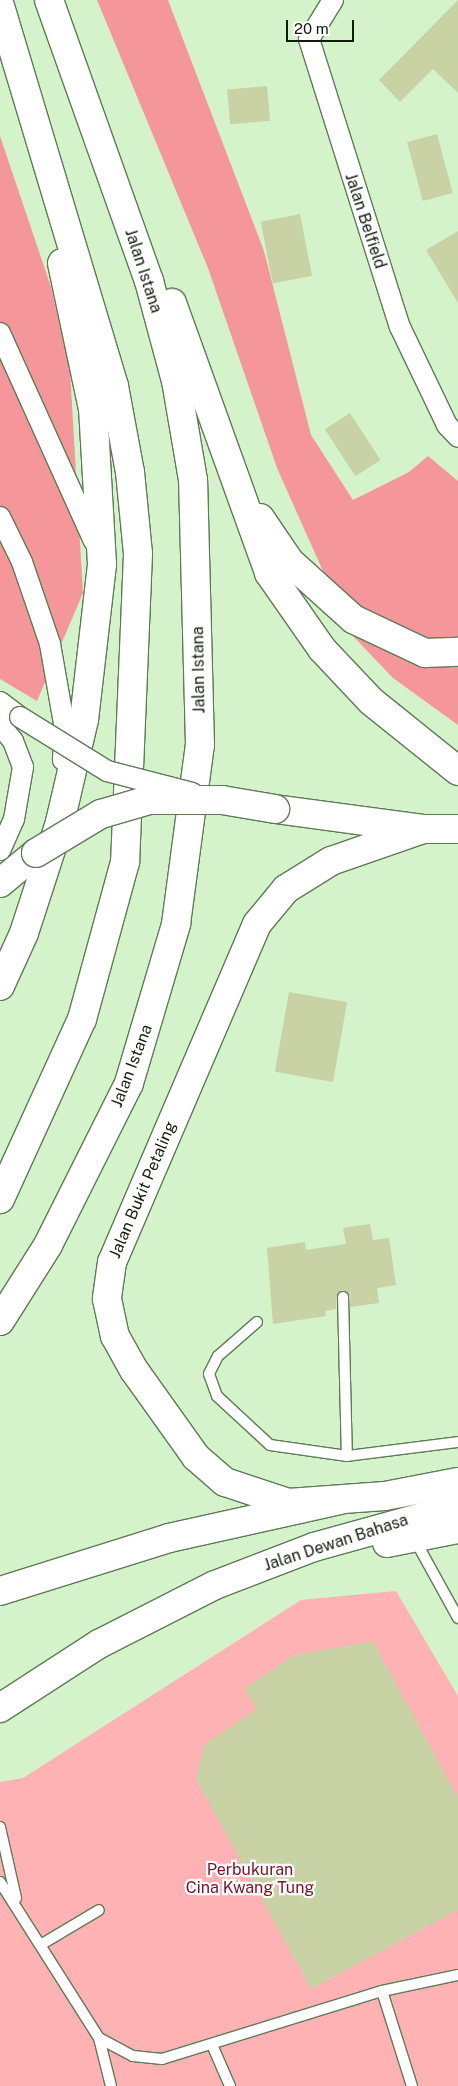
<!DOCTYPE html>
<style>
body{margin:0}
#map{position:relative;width:458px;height:2086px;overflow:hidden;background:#d4f3ca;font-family:"Public Sans",sans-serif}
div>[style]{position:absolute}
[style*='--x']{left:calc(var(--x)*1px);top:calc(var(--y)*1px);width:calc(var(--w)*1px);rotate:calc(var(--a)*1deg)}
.green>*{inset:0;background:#ffb2b3}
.forest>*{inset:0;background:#f5979a}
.building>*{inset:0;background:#c8d2a4;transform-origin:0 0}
.roads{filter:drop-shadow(1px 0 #5f7a56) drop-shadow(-1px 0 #5f7a56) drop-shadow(0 1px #5f7a56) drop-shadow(0 -1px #5f7a56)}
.service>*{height:10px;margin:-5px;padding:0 5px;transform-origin:5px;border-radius:5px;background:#fff}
.minor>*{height:20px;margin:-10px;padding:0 10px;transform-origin:10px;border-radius:10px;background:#fff}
.secondary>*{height:28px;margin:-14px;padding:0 14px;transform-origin:14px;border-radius:14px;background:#fff}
.primary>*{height:28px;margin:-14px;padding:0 14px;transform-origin:14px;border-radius:14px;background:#fff}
.bridges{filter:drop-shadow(1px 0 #5f7a56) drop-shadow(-1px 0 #5f7a56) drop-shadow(0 1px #5f7a56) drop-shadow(0 -1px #5f7a56)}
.minor-bridge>*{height:20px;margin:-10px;padding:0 10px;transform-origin:10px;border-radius:10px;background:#fff}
.primary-bridge>*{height:28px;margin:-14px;padding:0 14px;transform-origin:14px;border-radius:14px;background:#fff}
span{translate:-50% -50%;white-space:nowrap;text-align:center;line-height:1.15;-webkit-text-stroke:4.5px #fff;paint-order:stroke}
.street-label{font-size:16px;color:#111b0d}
.park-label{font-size:16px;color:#7f1025}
.scale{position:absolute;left:286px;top:20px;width:68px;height:22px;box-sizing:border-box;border:2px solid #111b0d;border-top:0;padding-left:6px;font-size:15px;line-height:18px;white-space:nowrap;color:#111b0d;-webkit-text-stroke:4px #fff;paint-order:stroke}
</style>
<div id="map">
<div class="green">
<i style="clip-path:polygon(396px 1591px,458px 1696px,458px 2086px,0 2086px,0 1782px,23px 1778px,301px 1600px)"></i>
</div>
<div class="forest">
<i style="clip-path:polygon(97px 0,168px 0,264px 251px,311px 435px,353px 500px,409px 472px,428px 456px,458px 481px,458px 725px,393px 678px,351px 634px,277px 468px,208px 268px)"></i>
<i style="clip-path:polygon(0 136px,51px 287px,70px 370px,83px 593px,37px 701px,0 679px)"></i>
</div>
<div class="building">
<i style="clip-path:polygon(458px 0,458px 93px,433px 69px,400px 102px,379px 80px)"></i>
<i style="left:267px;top:86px;width:35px;height:40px;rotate:85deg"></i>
<i style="left:437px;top:134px;width:61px;height:31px;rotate:75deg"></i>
<i style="left:300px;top:214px;width:63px;height:40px;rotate:79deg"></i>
<i style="clip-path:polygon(458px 231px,458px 303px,426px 250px)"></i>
<i style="left:350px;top:413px;width:56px;height:30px;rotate:57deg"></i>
<i style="left:289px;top:992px;width:59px;height:81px;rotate:10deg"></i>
<i style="clip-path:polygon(370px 1224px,373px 1240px,389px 1238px,396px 1285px,377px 1288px,379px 1303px,350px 1307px,349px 1294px,342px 1290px,337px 1294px,336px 1309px,325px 1311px,326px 1316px,273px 1324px,267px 1248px,305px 1242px,306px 1250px,346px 1244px,343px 1228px)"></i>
<i style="clip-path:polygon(373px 1641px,458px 1798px,458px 1910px,311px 1989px,196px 1779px,204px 1745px,257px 1709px,244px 1689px,294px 1655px)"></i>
</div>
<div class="roads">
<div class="service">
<i style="--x:343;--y:1297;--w:159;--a:88.6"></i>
<i style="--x:257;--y:1322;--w:52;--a:138.9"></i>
<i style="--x:218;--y:1356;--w:20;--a:117"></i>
<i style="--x:209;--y:1374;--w:23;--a:70"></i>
<i style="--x:217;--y:1396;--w:72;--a:42.8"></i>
<i style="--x:270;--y:1445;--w:78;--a:8.1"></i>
<i style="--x:347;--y:1456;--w:112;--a:-7.2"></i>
<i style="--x:415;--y:1540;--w:89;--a:61.1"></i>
<i style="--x:0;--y:1827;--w:73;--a:77.3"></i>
<i style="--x:0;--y:1882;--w:185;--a:57.6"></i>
<i style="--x:99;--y:2038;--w:49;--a:76"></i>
<i style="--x:42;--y:1944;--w:66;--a:-30.8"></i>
<i style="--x:382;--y:1991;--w:100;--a:72.5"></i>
<i style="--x:99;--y:2038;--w:38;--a:28"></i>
<i style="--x:133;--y:2056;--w:29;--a:6"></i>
<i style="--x:162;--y:2059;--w:230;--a:-17.2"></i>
<i style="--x:382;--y:1991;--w:78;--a:-11.9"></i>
<i style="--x:213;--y:2047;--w:43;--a:66.4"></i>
</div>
<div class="minor">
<i style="--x:333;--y:0;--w:46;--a:121.6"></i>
<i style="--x:309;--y:39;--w:302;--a:72.5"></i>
<i style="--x:400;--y:327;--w:109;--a:64.4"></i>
<i style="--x:447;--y:425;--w:16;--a:47"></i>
<i style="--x:0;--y:333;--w:228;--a:65.7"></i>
<i style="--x:0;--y:517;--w:50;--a:63.9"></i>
<i style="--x:22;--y:562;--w:87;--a:71.1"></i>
<i style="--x:50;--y:644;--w:86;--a:80"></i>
<i style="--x:65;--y:729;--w:31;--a:94"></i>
<i style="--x:0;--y:702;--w:25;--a:37"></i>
<i style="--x:0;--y:725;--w:21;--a:51"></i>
<i style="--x:13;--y:741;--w:28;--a:69"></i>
<i style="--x:23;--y:767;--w:53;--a:99.8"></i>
<i style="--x:14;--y:819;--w:34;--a:114"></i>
</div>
<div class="secondary">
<i style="--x:458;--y:829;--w:35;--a:180"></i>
<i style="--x:423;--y:829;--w:97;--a:160.8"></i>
<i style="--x:331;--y:861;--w:53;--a:148.1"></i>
<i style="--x:286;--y:889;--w:45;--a:129.6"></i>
<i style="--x:257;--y:924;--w:368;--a:113.2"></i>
<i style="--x:112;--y:1262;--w:37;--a:98"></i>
<i style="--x:107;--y:1299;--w:38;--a:78"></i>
<i style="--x:115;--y:1336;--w:39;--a:61"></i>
<i style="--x:134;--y:1370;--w:107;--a:54.5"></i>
<i style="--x:196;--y:1457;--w:38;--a:41"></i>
<i style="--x:225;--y:1482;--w:66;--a:18.4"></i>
<i style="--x:288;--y:1503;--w:97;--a:-4.1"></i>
<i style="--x:385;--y:1496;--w:74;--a:-10.9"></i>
<i style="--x:387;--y:1543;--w:72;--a:-11.2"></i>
<i style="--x:0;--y:1708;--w:118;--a:-32.9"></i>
<i style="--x:99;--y:1644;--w:130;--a:-27"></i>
<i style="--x:215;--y:1585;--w:106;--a:-21"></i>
<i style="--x:314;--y:1547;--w:149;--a:-15.5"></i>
</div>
<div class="primary">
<i style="--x:0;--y:6;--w:397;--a:73.3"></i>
<i style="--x:114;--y:386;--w:87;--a:79.5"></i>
<i style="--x:130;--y:472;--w:82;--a:84.4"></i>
<i style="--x:138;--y:554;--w:308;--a:92.4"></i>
<i style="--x:125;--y:862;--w:163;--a:105.3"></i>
<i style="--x:82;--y:1019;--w:198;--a:114.5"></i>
<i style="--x:172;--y:303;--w:287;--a:70.2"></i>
<i style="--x:269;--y:573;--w:93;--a:55.1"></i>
<i style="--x:322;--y:649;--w:71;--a:46.7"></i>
<i style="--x:371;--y:701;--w:112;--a:38.8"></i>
<i style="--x:260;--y:518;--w:53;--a:55.7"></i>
<i style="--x:290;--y:562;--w:85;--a:42.1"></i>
<i style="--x:353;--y:619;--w:80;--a:25.3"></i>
<i style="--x:425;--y:653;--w:33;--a:-2"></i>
<i style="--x:275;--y:809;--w:149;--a:7.7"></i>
<i style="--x:0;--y:883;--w:47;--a:-39.8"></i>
<i style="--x:0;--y:986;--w:58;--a:-65.6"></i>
<i style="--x:24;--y:933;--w:117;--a:-72"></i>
<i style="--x:60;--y:822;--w:105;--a:-76.8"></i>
<i style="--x:84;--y:720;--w:157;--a:-83.4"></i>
<i style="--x:102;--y:564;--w:155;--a:-93.3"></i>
<i style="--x:93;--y:409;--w:149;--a:-102"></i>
<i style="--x:0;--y:1321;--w:90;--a:-57.7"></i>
<i style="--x:48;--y:1245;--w:181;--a:-63.4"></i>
<i style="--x:129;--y:1083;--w:166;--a:-73.5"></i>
<i style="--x:176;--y:924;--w:181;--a:-82.4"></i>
<i style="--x:200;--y:745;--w:265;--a:-91.5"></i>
<i style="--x:193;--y:480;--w:100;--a:-99.7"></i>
<i style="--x:176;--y:381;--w:104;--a:-105.1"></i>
<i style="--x:149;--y:281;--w:298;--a:-109.6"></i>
<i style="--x:0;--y:1591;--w:177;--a:-17.4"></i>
<i style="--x:169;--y:1538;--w:176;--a:-12.5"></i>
</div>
</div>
<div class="bridges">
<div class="minor-bridge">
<i style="--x:20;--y:717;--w:102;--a:31.8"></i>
<i style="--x:107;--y:771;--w:88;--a:14.5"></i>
</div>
<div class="primary-bridge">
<i style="--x:36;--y:853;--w:76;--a:-31"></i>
<i style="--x:101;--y:814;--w:50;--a:-16.3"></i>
<i style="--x:149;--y:800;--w:73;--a:0"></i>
<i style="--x:222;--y:800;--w:54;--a:9.6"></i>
</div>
</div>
<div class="street-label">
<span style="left:365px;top:221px;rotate:72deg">Jalan Belfield</span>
<span style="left:143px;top:271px;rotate:72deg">Jalan Istana</span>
<span style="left:199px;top:670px;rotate:-91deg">Jalan Istana</span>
<span style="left:132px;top:1066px;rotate:-69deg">Jalan Istana</span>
<span style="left:143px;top:1190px;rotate:-67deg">Jalan Bukit Petaling</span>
<span style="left:336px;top:1543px;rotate:-18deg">Jalan Dewan Bahasa</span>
</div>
<div class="park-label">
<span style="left:250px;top:1879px">Perbukuran<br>Cina Kwang Tung</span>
</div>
<div class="scale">20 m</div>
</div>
